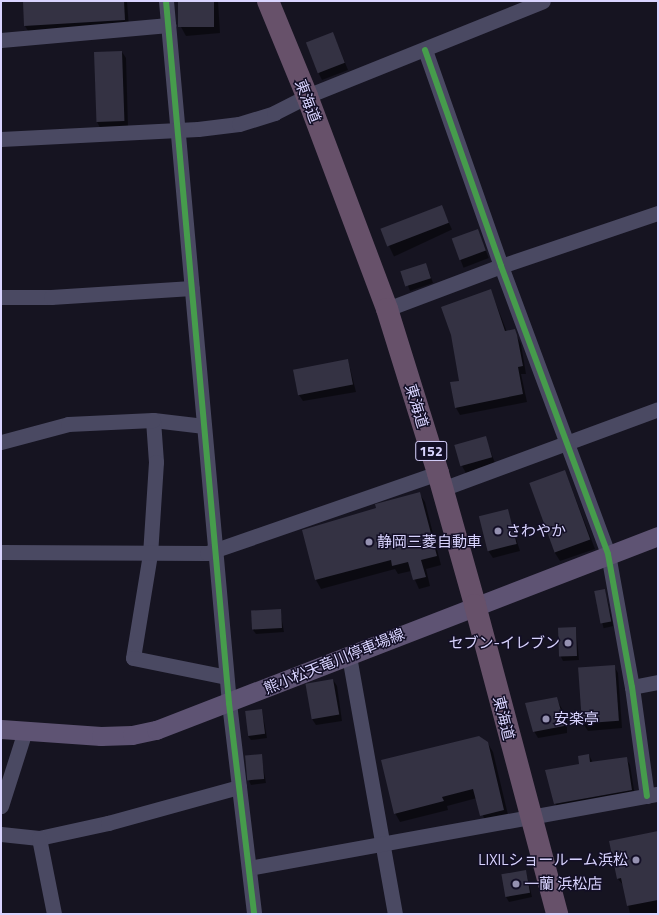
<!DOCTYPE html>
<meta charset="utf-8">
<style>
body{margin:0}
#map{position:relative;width:659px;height:915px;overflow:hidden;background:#161421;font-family:"Titillium Web","Noto Sans JP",sans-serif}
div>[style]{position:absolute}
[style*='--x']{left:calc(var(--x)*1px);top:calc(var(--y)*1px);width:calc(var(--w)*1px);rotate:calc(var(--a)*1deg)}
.shadow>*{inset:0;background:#0007;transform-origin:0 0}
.building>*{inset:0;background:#343243;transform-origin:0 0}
.minor>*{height:15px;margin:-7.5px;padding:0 7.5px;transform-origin:7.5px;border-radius:7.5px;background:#4a4962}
.major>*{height:19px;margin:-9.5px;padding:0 9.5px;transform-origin:9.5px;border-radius:9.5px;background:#5e5373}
.highway>*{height:22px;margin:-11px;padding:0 11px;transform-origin:11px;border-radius:11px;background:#67516a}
.cycleway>*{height:6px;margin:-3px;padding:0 3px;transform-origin:3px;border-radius:3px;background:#469c4c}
.dots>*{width:11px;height:11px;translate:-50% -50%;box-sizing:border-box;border:2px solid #130f26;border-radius:50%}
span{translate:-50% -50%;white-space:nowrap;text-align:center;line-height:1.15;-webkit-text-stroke:3px #130f26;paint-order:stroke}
.shield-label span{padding:1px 3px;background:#130f26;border:1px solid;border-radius:3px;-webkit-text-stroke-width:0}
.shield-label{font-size:14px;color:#d9d4ff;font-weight:700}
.street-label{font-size:15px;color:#d9d4ff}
.poi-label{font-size:15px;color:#d9d4ff}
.left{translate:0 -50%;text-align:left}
.right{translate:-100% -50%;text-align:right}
.frame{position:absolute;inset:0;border:2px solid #d9d4ff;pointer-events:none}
</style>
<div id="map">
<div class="shadow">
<i style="clip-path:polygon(24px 1px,127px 1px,129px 28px,30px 34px,25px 26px)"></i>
<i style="clip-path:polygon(179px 1px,218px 1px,220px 33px,186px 36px,181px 27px)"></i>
<i style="clip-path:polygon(333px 33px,348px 70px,322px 80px,319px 74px)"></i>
<i style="clip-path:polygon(122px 52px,126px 58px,128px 127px,101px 129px,97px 122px,95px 53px)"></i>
<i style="left:441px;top:206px;width:26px;height:64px;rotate:65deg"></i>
<i style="left:478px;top:230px;width:30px;height:27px;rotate:69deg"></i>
<i style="clip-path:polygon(428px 269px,433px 283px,410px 291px,403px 273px)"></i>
<i style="clip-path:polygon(491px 291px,507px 332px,514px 331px,521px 344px,526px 374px,521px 374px,527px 402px,460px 415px,456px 408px,460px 382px)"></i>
<i style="clip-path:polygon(348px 360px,356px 392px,303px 401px,299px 395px)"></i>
<i style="clip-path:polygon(485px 437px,495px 463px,466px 473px,462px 466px)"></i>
<i style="clip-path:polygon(565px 471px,595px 549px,560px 561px,555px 553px)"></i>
<i style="clip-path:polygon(419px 493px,425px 502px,441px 565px,426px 569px,430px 586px,419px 589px,411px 571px,398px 574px,395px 569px,321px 589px,316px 580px,378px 509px)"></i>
<i style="clip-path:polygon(507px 510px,520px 551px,493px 558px,489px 552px)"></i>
<i style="left:605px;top:590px;width:37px;height:10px;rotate:77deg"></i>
<i style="clip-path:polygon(280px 610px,284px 632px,256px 634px,253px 630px)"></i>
<i style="clip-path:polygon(576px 628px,579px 660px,563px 661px,561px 657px)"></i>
<i style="clip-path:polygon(614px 666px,618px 673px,622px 728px,588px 731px,584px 725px)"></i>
<i style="clip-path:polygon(333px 680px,337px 686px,342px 721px,316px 725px,312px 719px)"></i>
<i style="clip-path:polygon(556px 698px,567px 718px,567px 733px,538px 738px,534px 731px)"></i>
<i style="clip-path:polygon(262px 710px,267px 738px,251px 740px,248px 736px)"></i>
<i style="clip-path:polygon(487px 742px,493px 752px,509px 819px,486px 824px,477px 798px,447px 806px,448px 810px,400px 822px,395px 813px)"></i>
<i style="clip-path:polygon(261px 755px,266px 783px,251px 785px,249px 781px)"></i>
<i style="clip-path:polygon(589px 755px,593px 763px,626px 758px,630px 765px,635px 796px,559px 810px,555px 803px)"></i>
<i style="clip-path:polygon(658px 832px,658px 914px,630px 914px,624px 886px,618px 879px,610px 842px)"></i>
<i style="clip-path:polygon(526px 871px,532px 897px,509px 902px,506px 897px)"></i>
</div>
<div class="building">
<i style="clip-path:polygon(23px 1px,124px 1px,125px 20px,24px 26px)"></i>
<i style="left:178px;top:1px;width:36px;height:26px"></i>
<i style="left:333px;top:32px;width:33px;height:29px;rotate:69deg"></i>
<i style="left:122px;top:51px;width:70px;height:28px;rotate:88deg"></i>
<i style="left:442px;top:205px;width:19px;height:66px;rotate:69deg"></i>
<i style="left:478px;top:229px;width:23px;height:28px;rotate:70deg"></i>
<i style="left:426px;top:263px;width:16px;height:27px;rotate:72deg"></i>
<i style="clip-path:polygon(491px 289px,505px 331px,515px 329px,517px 335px,523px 366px,518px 367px,523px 394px,455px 408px,450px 382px,459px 381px,451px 335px,441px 307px)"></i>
<i style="left:348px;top:359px;width:26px;height:56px;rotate:79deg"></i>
<i style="left:486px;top:436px;width:22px;height:33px;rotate:74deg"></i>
<i style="left:565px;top:470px;width:74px;height:38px;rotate:70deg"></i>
<i style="clip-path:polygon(420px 492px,437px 556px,421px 560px,426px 577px,413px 580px,408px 562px,392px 566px,391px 560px,315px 580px,302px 530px,376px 508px,375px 504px,379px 503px)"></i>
<i style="left:508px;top:509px;width:36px;height:30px;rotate:76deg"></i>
<i style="left:605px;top:589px;width:33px;height:11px;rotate:79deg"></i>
<i style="left:281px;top:609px;width:19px;height:30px;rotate:87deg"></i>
<i style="left:576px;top:627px;width:29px;height:18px;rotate:88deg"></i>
<i style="left:615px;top:665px;width:56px;height:37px;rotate:86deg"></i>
<i style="left:333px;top:679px;width:36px;height:28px;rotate:80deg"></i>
<i style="clip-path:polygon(557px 697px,561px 711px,563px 711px,564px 726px,533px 732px,525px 703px)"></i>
<i style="left:262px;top:709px;width:25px;height:17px;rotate:83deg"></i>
<i style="clip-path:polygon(479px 736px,488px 742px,504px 810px,480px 816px,473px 789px,442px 797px,444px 801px,394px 814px,381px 760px)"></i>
<i style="left:262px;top:754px;width:25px;height:17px;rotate:85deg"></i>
<i style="clip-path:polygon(589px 754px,590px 762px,627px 757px,632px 790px,554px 804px,545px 770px,579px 764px,578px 756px)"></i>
<i style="clip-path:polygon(658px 831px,658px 900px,627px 906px,621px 878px,617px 879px,609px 841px)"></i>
<i style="left:526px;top:870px;width:23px;height:25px;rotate:80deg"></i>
</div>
<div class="minor">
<i style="--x:166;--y:1;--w:705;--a:84.87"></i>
<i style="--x:229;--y:703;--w:212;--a:83.2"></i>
<i style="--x:1;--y:40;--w:168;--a:-5.1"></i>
<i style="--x:425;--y:50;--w:229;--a:70.6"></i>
<i style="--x:501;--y:266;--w:307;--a:69.6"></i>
<i style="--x:608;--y:554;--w:135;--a:79.8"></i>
<i style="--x:632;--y:687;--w:110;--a:82.2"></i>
<i style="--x:1;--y:139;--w:197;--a:-2.9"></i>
<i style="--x:198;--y:129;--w:41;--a:-7"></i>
<i style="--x:239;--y:124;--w:37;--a:-17"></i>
<i style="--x:274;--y:113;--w:37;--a:-27"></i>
<i style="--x:307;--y:96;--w:254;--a:-21.9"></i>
<i style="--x:1;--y:297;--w:50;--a:0"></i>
<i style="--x:51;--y:297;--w:141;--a:-3.7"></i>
<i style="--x:387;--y:309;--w:122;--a:-20.7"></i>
<i style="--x:501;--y:266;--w:166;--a:-18.7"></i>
<i style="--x:204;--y:426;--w:51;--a:-173.3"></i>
<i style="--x:153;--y:420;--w:42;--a:85.9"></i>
<i style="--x:156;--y:462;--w:92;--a:93.7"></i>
<i style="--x:150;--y:554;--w:105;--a:99.3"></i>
<i style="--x:133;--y:658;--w:95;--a:11.5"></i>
<i style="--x:1;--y:442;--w:69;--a:-15"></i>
<i style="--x:68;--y:424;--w:85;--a:-2.7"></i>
<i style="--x:442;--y:489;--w:230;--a:-20.3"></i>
<i style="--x:1;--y:552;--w:206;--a:0.3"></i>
<i style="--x:207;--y:553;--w:244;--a:-19.1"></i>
<i style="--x:349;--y:656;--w:262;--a:79.9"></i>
<i style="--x:632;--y:687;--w:26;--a:-11"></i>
<i style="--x:1;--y:806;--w:79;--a:-72.3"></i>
<i style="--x:1;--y:834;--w:38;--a:6"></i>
<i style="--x:39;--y:838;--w:71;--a:-12.3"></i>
<i style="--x:108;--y:823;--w:136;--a:-15.4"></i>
<i style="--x:39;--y:838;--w:77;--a:78.8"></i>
<i style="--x:249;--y:868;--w:416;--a:-10.3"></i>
</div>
<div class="major">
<i style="--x:1;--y:729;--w:100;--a:4"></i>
<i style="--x:101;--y:736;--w:31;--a:-2"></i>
<i style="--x:132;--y:735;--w:25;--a:-12"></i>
<i style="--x:156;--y:730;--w:538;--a:-21.13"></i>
</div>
<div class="highway">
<i style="--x:268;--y:1;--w:103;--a:67.7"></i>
<i style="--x:307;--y:96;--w:228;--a:69.4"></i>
<i style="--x:387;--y:309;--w:172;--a:72.7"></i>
<i style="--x:438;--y:473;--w:137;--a:74.3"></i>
<i style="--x:475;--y:605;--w:320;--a:75.1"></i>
</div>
<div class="cycleway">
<i style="--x:166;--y:1;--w:705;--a:84.87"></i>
<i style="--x:229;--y:703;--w:212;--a:83.2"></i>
<i style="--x:425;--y:50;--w:229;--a:70.6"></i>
<i style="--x:501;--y:266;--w:307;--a:69.6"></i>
<i style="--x:608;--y:554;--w:135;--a:79.8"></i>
<i style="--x:632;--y:687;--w:110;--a:82.2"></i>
</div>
<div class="dots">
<i style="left:498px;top:531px;background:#9591b1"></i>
<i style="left:369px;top:542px;background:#9591b1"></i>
<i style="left:568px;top:643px;background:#9591b1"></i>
<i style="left:546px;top:719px;background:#9591b1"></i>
<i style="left:636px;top:860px;background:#9591b1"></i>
<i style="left:516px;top:884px;background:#9591b1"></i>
</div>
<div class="shield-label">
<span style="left:431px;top:451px">152</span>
</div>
<div class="street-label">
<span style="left:308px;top:101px;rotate:69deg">東海道</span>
<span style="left:417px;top:406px;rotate:73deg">東海道</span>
<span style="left:334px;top:661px;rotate:-22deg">熊小松天竜川停車場線</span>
<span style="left:504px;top:718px;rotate:76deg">東海道</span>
</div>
<div class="poi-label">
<span class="left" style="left:506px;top:531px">さわやか</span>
<span class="left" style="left:377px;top:542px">静岡三菱自動車</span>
<span class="right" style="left:560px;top:643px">セブン-イレブン</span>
<span class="left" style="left:554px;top:719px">安楽亭</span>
<span class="right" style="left:628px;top:860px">LIXILショールーム浜松</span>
<span class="left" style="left:524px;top:884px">一蘭 浜松店</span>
</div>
<div class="frame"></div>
</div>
